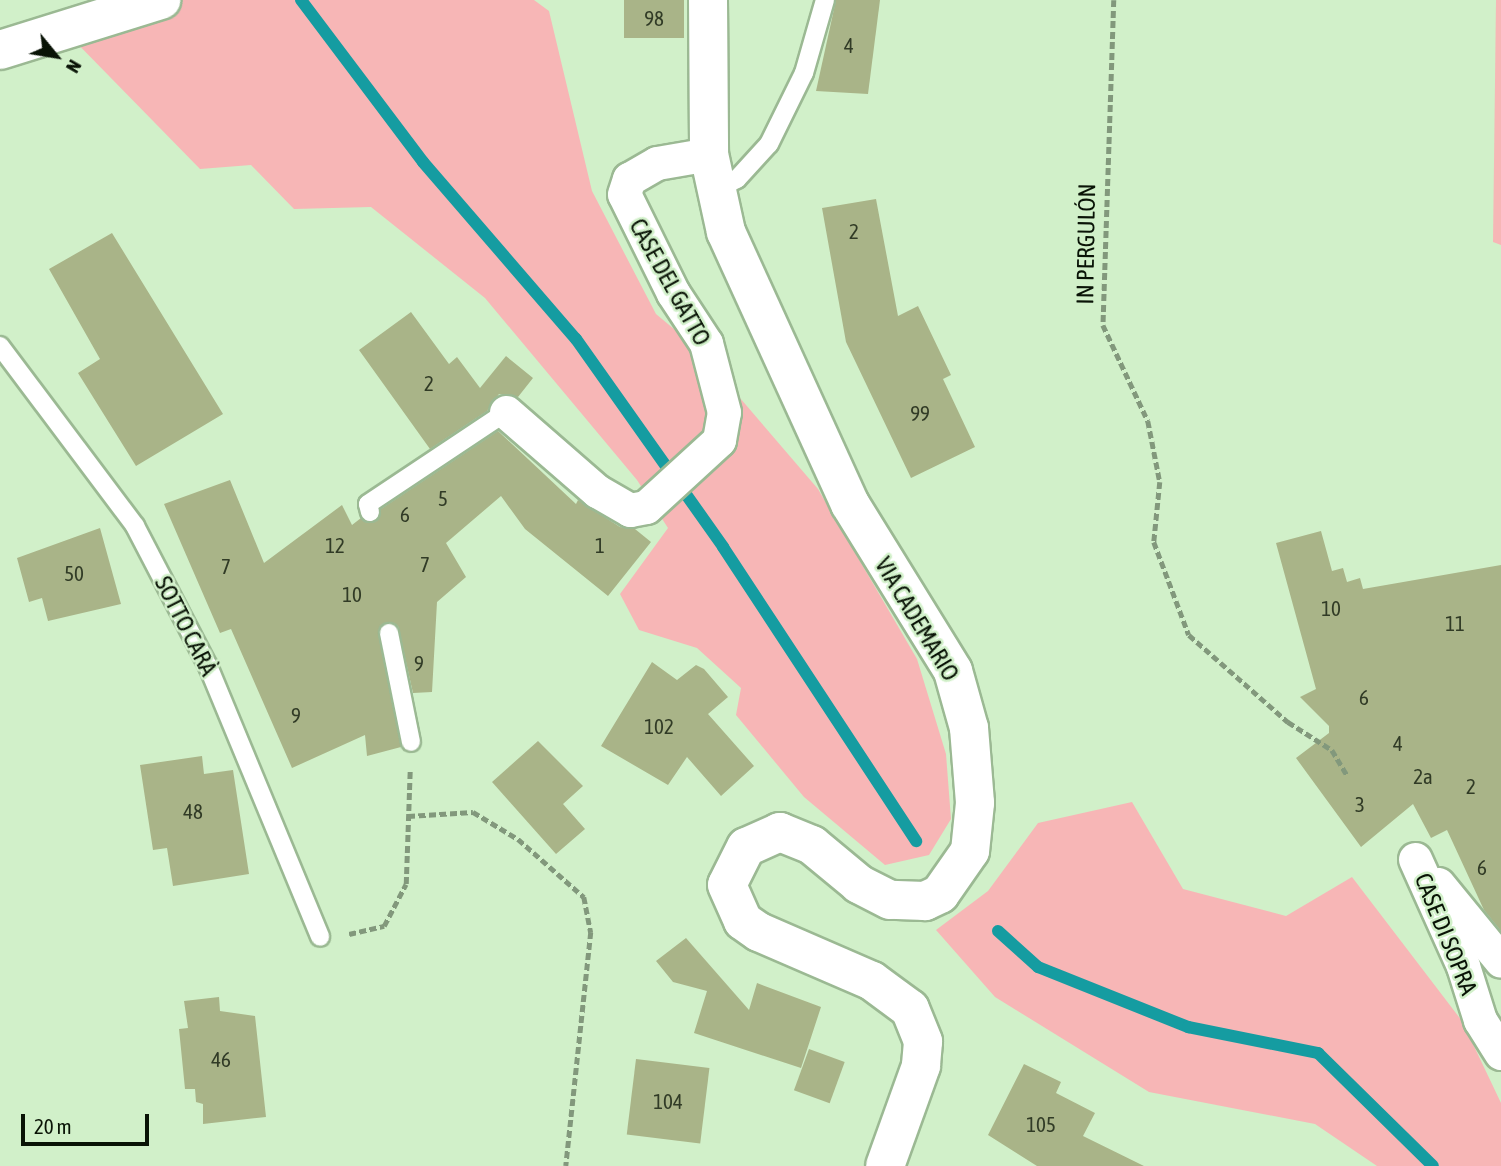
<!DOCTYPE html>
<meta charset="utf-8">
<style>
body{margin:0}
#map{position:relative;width:1501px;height:1166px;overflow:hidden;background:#d1f0c9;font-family:"Asap Condensed",sans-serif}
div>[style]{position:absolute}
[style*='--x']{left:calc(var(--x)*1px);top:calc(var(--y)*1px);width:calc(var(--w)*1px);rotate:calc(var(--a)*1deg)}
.green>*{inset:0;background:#f7b6b6}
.stream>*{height:12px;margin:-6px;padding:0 6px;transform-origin:6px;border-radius:6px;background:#159ca1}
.building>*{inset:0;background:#a9b488;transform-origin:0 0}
.path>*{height:4.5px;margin-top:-2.25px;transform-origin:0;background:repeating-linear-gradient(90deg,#82987c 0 7px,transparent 0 10.5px)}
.roads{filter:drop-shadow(2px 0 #9bb993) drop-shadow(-2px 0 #9bb993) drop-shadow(0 2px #9bb993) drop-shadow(0 -2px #9bb993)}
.lane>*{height:18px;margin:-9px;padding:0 9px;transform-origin:9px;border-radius:9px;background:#fff}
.street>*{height:33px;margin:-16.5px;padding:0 16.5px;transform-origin:16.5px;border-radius:16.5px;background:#fff}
.secondary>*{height:38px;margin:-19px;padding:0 19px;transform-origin:19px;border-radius:19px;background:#fff}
span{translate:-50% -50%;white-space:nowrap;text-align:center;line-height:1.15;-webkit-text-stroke:5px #d1f0c9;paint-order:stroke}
.number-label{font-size:21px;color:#313b26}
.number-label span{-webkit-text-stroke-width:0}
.street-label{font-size:24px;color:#091306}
.north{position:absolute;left:21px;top:21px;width:70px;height:70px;-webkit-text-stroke:5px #d1f0c9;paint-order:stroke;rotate:120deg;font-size:19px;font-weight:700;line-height:28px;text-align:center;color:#091306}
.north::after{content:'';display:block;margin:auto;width:24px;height:32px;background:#091306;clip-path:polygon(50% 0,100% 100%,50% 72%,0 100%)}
.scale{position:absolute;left:21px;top:1114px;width:128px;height:32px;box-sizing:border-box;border:4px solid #091306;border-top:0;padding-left:9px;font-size:21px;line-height:24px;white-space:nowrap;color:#091306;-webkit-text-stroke:5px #d1f0c9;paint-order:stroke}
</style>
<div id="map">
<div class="green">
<i style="clip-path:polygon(88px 0,534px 0,549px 11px,592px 191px,656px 314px,698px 349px,818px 489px,917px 659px,946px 754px,951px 819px,929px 855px,885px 865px,804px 797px,736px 715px,741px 688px,697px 648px,639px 630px,620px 594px,668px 528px,637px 480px,485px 298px,371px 207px,294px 209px,251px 165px,200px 169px,65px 31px,97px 23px)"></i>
<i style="clip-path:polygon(1496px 0,1501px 0,1501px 245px,1493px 242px)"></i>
<i style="clip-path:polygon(1132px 802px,1183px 889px,1286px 916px,1352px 877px,1462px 1021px,1501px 1103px,1501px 1166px,1377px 1166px,1315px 1124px,1149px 1092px,995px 997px,936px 930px,988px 891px,1038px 823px)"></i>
</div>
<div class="stream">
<i style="--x:301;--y:0;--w:203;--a:53"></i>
<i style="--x:423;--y:162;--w:234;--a:49.2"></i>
<i style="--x:576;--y:339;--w:255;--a:54.7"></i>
<i style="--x:723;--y:547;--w:352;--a:56.7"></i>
<i style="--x:998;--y:931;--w:54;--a:42"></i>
<i style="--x:1038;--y:967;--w:162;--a:21.8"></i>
<i style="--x:1188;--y:1027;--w:133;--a:11.3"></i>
<i style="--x:1318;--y:1053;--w:161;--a:44.5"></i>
</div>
<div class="building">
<i style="left:624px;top:0;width:60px;height:38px"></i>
<i style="clip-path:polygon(836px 0,880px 0,868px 94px,816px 91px)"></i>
<i style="clip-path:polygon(876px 199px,898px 316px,918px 306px,951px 375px,943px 379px,975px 447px,911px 478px,846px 342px,822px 208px)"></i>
<i style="clip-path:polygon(112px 233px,223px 414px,136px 466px,78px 373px,100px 359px,49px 269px)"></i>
<i style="clip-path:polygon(411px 312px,449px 364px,457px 357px,480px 388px,506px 356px,533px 378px,518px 397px,499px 394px,487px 411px,430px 449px,359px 350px)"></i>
<i style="clip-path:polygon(498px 431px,576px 504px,578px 500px,620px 527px,635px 529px,651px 542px,608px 596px,525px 529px,501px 496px,446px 543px,466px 577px,437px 602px,432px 692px,413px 693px,398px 626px,387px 622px,379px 629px,401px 747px,367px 756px,365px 735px,292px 768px,231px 629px,220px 633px,164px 504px,230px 480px,264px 563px,342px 505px,352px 525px,361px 518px,377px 521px,381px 509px)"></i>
<i style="clip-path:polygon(100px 528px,121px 604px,48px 621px,42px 598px,29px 602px,17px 558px)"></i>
<i style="clip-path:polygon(1321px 531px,1332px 571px,1343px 568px,1347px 582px,1360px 578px,1363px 589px,1501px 565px,1501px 931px,1484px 910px,1447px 830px,1431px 838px,1413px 804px,1361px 847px,1296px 758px,1329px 733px,1329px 726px,1300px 697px,1316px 689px,1276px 543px)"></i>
<i style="clip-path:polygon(652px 662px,677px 680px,696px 665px,704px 669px,728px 697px,708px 714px,754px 766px,721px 796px,687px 757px,668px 785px,601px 746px)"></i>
<i style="clip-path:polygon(538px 741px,583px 786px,563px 804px,585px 829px,556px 854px,492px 782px)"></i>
<i style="clip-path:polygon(202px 756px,204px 774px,233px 770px,249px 874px,173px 886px,167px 848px,153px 850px,140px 765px)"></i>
<i style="clip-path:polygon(686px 938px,749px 1010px,757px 983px,821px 1007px,801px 1068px,694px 1033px,707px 991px,673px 982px,656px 961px)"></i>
<i style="clip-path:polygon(219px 997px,220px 1011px,255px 1016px,266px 1117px,203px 1124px,203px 1104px,196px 1102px,195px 1089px,185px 1089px,179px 1029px,188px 1028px,184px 1001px)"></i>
<i style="left:809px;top:1049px;width:38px;height:44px;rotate:20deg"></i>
<i style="left:636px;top:1059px;width:74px;height:76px;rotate:7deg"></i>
<i style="clip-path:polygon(1024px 1064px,1061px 1082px,1056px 1093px,1095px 1113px,1083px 1136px,1144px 1166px,1037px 1166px,988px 1135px)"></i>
</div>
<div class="path">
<i style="--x:1114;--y:0;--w:325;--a:91.9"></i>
<i style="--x:1103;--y:325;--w:106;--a:64.9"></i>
<i style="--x:1148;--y:421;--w:62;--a:78.9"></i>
<i style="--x:1160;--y:482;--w:60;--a:95.7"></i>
<i style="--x:1154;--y:542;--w:99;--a:69.4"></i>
<i style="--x:1189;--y:635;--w:132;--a:41.3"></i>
<i style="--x:1288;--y:722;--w:52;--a:32.5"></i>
<i style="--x:1332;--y:750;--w:29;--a:59"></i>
<i style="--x:408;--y:816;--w:65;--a:-3.5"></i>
<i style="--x:473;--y:812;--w:52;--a:31"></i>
<i style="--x:518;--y:839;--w:88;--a:41.3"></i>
<i style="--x:584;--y:897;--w:36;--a:79"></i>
<i style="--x:591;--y:932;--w:235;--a:96.1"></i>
<i style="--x:349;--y:934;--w:36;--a:-13"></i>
<i style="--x:384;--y:926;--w:47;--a:-62.4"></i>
<i style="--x:406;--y:884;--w:114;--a:-88"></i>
</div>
<div class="roads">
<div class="lane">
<i style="--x:714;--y:191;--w:26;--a:-28"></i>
<i style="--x:737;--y:179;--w:47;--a:-47.6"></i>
<i style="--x:769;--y:144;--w:79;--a:-63.8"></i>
<i style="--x:804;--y:73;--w:76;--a:-74"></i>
<i style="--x:0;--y:346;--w:225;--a:53.1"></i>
<i style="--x:135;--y:526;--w:158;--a:62.5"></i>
<i style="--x:208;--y:666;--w:293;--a:67.5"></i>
<i style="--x:370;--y:512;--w:8;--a:-104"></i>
<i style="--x:368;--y:504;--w:166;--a:-33.7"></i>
<i style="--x:389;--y:633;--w:111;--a:78.6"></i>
</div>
<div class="street">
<i style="--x:506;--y:412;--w:121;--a:41"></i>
<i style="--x:597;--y:491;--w:38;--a:30"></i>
<i style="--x:630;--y:510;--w:16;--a:-11"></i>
<i style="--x:646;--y:507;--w:99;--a:-42.5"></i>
<i style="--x:719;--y:440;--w:28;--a:-80"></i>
<i style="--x:724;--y:412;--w:71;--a:-104.6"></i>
<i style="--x:706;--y:343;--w:60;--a:-123.4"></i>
<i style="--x:673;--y:293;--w:110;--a:-116.3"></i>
<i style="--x:624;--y:194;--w:16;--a:-72"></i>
<i style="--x:629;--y:179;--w:32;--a:-30"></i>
<i style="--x:657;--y:163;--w:53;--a:-9.8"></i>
<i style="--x:1415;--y:859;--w:117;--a:65.8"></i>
<i style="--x:1463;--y:966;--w:57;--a:72.5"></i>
<i style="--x:1480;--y:1020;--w:39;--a:58"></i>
<i style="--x:1438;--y:884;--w:99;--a:50.7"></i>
</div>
<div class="secondary">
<i style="--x:708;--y:0;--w:154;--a:89.6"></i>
<i style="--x:709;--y:154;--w:80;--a:77.7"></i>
<i style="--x:726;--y:232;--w:299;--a:65.5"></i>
<i style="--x:850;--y:504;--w:196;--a:58.3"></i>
<i style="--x:953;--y:671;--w:59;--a:74.3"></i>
<i style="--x:969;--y:728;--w:75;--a:85.4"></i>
<i style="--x:975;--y:803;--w:48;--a:95.9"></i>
<i style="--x:970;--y:851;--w:52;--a:124.9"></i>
<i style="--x:940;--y:894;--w:17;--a:155"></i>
<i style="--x:925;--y:901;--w:35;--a:-178"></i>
<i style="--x:890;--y:900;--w:35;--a:-153"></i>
<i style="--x:859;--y:884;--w:61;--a:-140.3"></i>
<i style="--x:812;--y:845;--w:35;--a:-158"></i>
<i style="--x:780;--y:832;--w:37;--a:156"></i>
<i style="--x:746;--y:847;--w:42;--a:116.6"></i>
<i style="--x:727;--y:885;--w:39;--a:66"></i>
<i style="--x:743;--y:921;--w:19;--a:35"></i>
<i style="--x:759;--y:932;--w:123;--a:23.4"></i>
<i style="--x:872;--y:981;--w:47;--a:36.4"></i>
<i style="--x:910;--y:1009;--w:35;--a:68"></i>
<i style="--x:923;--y:1042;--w:24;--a:95"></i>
<i style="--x:921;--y:1066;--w:106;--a:109.8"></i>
<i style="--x:0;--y:50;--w:169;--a:-17.3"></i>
</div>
</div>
<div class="number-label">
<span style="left:654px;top:18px">98</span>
<span style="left:849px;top:45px">4</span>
<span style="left:854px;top:231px">2</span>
<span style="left:429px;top:383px">2</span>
<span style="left:920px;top:413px">99</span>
<span style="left:443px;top:498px">5</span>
<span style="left:405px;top:514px">6</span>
<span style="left:335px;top:545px">12</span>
<span style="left:600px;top:545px">1</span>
<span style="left:425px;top:564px">7</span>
<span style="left:226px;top:566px">7</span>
<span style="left:74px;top:573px">50</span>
<span style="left:352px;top:594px">10</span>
<span style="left:1331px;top:608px">10</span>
<span style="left:1455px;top:623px">11</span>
<span style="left:419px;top:663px">9</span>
<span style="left:1364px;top:697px">6</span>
<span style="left:296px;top:715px">9</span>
<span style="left:659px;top:726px">102</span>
<span style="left:1398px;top:743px">4</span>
<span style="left:1423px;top:776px">2a</span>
<span style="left:1471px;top:786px">2</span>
<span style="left:1360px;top:804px">3</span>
<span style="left:193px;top:811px">48</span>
<span style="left:1482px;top:867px">6</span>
<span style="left:221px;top:1059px">46</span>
<span style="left:668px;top:1101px">104</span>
<span style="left:1041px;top:1124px">105</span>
</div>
<div class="street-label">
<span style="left:1086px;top:244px;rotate:-89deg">IN PERGULÓN</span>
<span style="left:670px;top:282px;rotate:61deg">CASE DEL GATTO</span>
<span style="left:917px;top:619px;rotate:59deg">VIA CADEMARIO</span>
<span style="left:186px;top:626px;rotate:63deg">SOTTO CARÀ</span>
<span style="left:1446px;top:934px;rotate:68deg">CASE DI SOPRA</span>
</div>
<div class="north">N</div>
<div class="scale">20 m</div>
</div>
